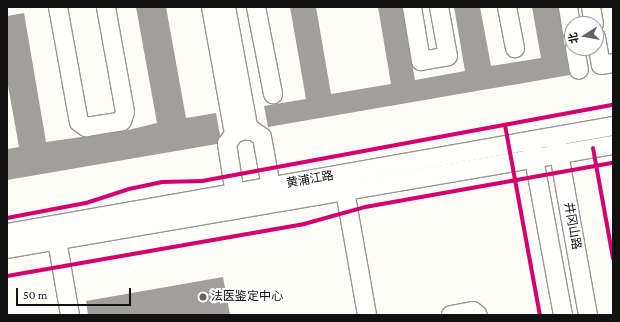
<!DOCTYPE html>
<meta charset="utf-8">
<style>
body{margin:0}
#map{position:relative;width:620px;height:322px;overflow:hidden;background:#fdfcf7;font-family:"Crimson Pro","Noto Sans SC",serif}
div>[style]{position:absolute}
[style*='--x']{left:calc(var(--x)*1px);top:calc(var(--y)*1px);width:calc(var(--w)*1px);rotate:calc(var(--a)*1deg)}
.building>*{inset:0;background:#a19f9c}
.roads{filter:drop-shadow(1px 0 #979795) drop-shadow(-1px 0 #979795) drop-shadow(0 1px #979795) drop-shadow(0 -1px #979795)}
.minor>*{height:18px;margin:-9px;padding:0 9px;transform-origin:9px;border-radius:9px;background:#fffffe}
.cycleway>*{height:4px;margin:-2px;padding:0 2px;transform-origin:2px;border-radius:2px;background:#d6006c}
.dots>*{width:11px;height:11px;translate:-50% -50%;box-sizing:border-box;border:2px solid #fff;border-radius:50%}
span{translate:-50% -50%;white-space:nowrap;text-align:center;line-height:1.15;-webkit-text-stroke:4px #fff;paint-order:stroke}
.street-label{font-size:12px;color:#111}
.poi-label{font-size:12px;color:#111}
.left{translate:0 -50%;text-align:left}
.frame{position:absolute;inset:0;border:8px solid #111;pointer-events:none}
.north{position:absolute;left:564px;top:16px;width:40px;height:40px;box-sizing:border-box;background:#fff;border:1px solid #a0a0a0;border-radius:50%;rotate:259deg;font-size:11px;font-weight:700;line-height:16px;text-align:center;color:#111}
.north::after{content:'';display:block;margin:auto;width:14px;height:18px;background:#646362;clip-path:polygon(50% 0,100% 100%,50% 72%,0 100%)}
.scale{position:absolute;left:16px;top:288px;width:115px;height:18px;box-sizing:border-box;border:2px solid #111;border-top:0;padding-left:5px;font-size:12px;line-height:14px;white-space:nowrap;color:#111;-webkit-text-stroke:3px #fff;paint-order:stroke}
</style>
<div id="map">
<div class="building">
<i style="clip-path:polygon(136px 7px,166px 7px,186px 118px,216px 113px,220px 135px,217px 144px,7px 180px,7px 149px,19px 147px,7px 80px,7px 16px,24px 13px,46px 142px,124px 131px,157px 123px)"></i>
<i style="clip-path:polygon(290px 7px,316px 7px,331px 94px,391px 84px,378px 7px,402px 7px,415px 80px,465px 71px,454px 7px,480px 7px,491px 66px,541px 58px,532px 7px,558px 7px,570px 75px,268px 127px,264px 106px,306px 99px)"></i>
<i style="clip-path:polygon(223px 277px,230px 315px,88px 315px,86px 301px)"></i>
</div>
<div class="roads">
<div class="minor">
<i style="--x:58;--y:7;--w:117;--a:79.7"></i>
<i style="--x:79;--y:122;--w:9;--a:36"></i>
<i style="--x:86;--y:127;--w:36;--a:-9"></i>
<i style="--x:122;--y:121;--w:9;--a:-72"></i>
<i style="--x:125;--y:112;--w:107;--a:-100.3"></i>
<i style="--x:211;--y:7;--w:129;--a:79.7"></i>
<i style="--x:226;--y:7;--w:126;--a:79.5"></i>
<i style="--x:256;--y:7;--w:89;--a:78.9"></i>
<i style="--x:412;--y:7;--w:55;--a:80.5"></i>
<i style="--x:421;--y:61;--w:27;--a:-10"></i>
<i style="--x:448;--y:56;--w:50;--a:-100.4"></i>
<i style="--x:507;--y:7;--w:42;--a:79"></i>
<i style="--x:568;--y:7;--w:25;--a:81"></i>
<i style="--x:591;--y:7;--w:17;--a:80"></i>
<i style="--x:596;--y:37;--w:28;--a:80"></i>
<i style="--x:601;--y:65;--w:12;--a:-9"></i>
<i style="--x:575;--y:48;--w:22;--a:80"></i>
<i style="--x:557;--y:143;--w:175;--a:79.8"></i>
<i style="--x:532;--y:148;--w:170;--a:79.5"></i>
<i style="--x:343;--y:180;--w:137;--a:79.9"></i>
<i style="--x:235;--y:194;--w:51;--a:-99.1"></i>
<i style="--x:227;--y:144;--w:12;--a:-55"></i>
<i style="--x:234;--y:134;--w:11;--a:-22"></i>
<i style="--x:244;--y:130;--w:9;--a:6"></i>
<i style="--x:253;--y:131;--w:11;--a:34"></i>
<i style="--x:262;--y:137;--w:51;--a:79.8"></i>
<i style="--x:55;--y:229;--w:87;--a:80.1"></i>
<i style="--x:7;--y:233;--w:615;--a:-10.01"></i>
<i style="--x:7;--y:249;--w:615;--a:-9.74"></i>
<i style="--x:451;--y:315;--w:22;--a:-10"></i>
<i style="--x:473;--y:311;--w:6;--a:39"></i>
</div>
</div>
<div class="cycleway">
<i style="--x:505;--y:125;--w:193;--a:79.6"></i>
<i style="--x:593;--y:148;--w:112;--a:79.7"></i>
<i style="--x:7;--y:218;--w:80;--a:-10.8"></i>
<i style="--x:86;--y:203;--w:45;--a:-18"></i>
<i style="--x:129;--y:189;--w:34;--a:-12"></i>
<i style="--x:162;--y:182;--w:40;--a:-1.4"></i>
<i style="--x:202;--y:181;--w:418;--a:-10.5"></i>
<i style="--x:7;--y:276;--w:302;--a:-9.9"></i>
<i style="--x:304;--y:224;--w:63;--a:-15.6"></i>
<i style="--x:365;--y:207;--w:252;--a:-10.1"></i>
</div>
<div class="dots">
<i style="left:203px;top:297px;background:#646362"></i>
</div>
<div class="street-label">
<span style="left:310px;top:180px;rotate:-10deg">黄浦江路</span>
<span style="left:572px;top:226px;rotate:80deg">井冈山路</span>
</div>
<div class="poi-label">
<span class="left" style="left:211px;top:297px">法医鉴定中心</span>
</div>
<div class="frame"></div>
<div class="north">北</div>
<div class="scale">50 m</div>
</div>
